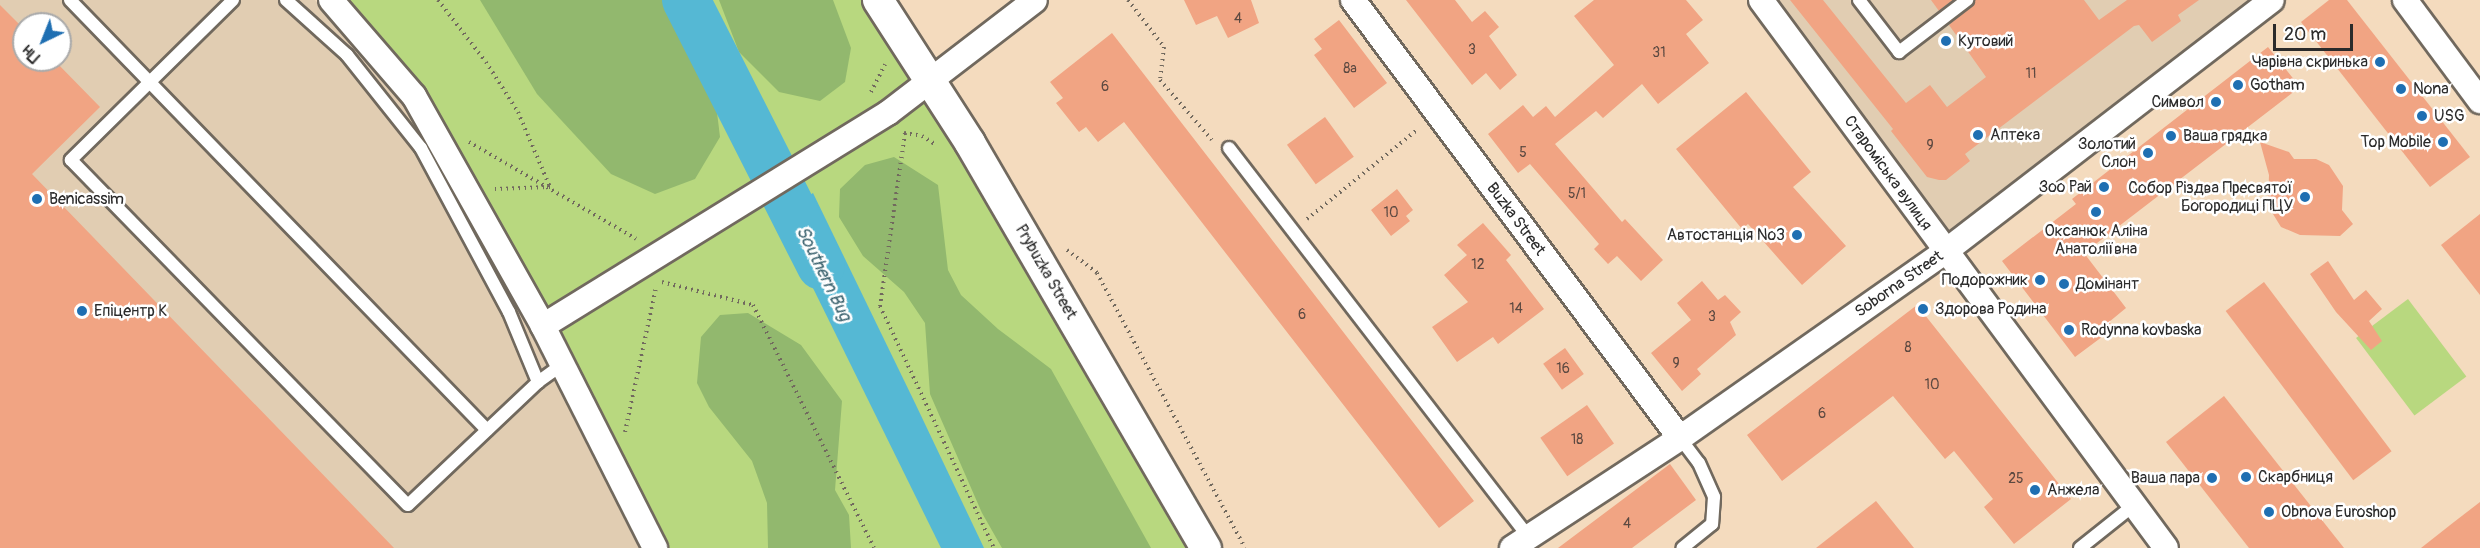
<!DOCTYPE html>
<meta charset="utf-8">
<style>
body{margin:0}
#map{position:relative;width:2480px;height:548px;overflow:hidden;background:#f4dbbe;font-family:Pangolin,sans-serif}
div>[style]{position:absolute}
[style*='--x']{left:calc(var(--x)*1px);top:calc(var(--y)*1px);width:calc(var(--w)*1px);rotate:calc(var(--a)*1deg)}
.built>*{inset:0;background:#e1cdb2}
.green>*{inset:0;background:#b8d87f;transform-origin:0 0}
.forest>*{inset:0;background:#92b86e}
.water>*{inset:0;background:#55b8d4}
.river>*{height:48px;margin:-24px;padding:0 24px;transform-origin:24px;border-radius:24px;background:#55b8d4}
.building>*{inset:0;background:#f1a483;transform-origin:0 0}
.path>*{height:4px;margin-top:-2px;transform-origin:0;background:repeating-linear-gradient(90deg,#71695e 0 1.5px,transparent 0 6px)}
.roads{filter:drop-shadow(2px 0 #71695e) drop-shadow(-2px 0 #71695e) drop-shadow(0 2px #71695e) drop-shadow(0 -2px #71695e)}
.service>*{height:12px;margin:-6px;padding:0 6px;transform-origin:6px;border-radius:6px;background:#fff}
.minor>*{height:24px;margin:-12px;padding:0 12px;transform-origin:12px;border-radius:12px;background:#fff}
.tertiary>*{height:30px;margin:-15px;padding:0 15px;transform-origin:15px;border-radius:15px;background:#fff}
.dots>*{width:16px;height:16px;translate:-50% -50%;box-sizing:border-box;border:3px solid #fff;border-radius:50%}
span{translate:-50% -50%;white-space:nowrap;text-align:center;line-height:1.15;-webkit-text-stroke:5px #fff;paint-order:stroke}
.number-label{font-size:14px;color:#5c4941}
.number-label span{-webkit-text-stroke-width:0}
.poi-label{font-size:16px;color:#2b2b2b}
.left{translate:0 -50%;text-align:left}
.right{translate:-100% -50%;text-align:right}
.street-label{font-size:16px;color:#2b2b2b}
.water-label{font-size:18px;color:#3c636f;font-style:italic}
.north{position:absolute;left:12px;top:12px;width:60px;height:60px;box-sizing:border-box;background:#fff;border:2px solid #aaa;border-radius:50%;rotate:223deg;font-size:16px;font-weight:700;line-height:24px;text-align:center;color:#2b2b2b}
.north::after{content:'';display:block;margin:auto;width:21px;height:27px;background:#1f6fb2;clip-path:polygon(50% 0,100% 100%,50% 72%,0 100%)}
.scale{position:absolute;left:2273px;top:24px;width:80px;height:27px;box-sizing:border-box;border:3px solid #2b2b2b;border-top:0;padding-left:8px;font-size:18px;line-height:21px;white-space:nowrap;color:#2b2b2b;-webkit-text-stroke:4px #fff;paint-order:stroke}
</style>
<div id="map">
<div class="built">
<i style="clip-path:polygon(evenodd,0 0,315px 0,405px 103px,533px 332px,642px 548px,0 548px,0 0,24px 24px,60px 24px,60px 60px,24px 60px,24px 24px)"></i>
<i style="clip-path:polygon(1776px 0,2252px 0,1948px 234px)"></i>
</div>
<div class="green">
<i style="clip-path:polygon(346px 0,864px 0,914px 81px,548px 311px)"></i>
<i style="clip-path:polygon(926px 100px,1020px 252px,1191px 548px,668px 548px,558px 330px,838px 159px)"></i>
<i style="left:2408px;top:299px;width:97px;height:65px;rotate:53deg"></i>
</div>
<div class="forest">
<i style="clip-path:polygon(480px 0,666px 0,716px 104px,720px 137px,695px 179px,655px 194px,611px 174px,537px 94px)"></i>
<i style="clip-path:polygon(719px 0,833px 0,851px 48px,845px 82px,820px 101px,779px 92px,739px 52px)"></i>
<i style="clip-path:polygon(894px 157px,938px 185px,948px 270px,961px 295px,998px 329px,1051px 369px,1151px 548px,1002px 548px,982px 513px,930px 394px,925px 323px,904px 292px,863px 256px,839px 217px,840px 189px,865px 165px)"></i>
<i style="clip-path:polygon(748px 313px,801px 345px,842px 401px,835px 490px,849px 515px,851px 548px,768px 548px,767px 503px,752px 461px,709px 407px,697px 383px,701px 337px,720px 315px)"></i>
</div>
<div class="water">
<i style="clip-path:polygon(813px 193px,915px 403px,984px 548px,941px 548px,777px 215px)"></i>
</div>
<div class="river">
<i style="--x:686;--y:0;--w:298;--a:63.1"></i>
</div>
<div class="building">
<i style="clip-path:polygon(1184px 0,1251px 0,1259px 23px,1228px 38px,1217px 16px,1196px 25px)"></i>
<i style="clip-path:polygon(1406px 0,1455px 0,1472px 22px,1485px 11px,1499px 27px,1489px 36px,1517px 75px,1500px 90px,1486px 73px,1472px 85px)"></i>
<i style="clip-path:polygon(1594px 0,1686px 0,1703px 20px,1686px 34px,1709px 63px,1658px 104px,1642px 84px,1603px 118px,1596px 111px,1555px 144px,1622px 222px,1625px 219px,1663px 260px,1641px 281px,1617px 256px,1608px 264px,1594px 249px,1599px 244px,1530px 164px,1518px 173px,1488px 134px,1523px 105px,1533px 117px,1546px 106px,1555px 117px,1614px 65px,1574px 16px)"></i>
<i style="clip-path:polygon(1790px 0,1823px 0,1906px 103px,1930px 85px,1947px 107px,1986px 77px,1949px 25px,1975px 0,2084px 0,2099px 20px,2127px 0,2199px 0,2178px 15px,2181px 21px,2152px 42px,2139px 25px,2134px 26px,1965px 154px,1970px 161px,1946px 180px,1939px 180px,1927px 177px,1891px 131px,1893px 129px)"></i>
<i style="clip-path:polygon(1931px 0,1953px 0,1939px 11px)"></i>
<i style="clip-path:polygon(2329px 0,2347px 0,2470px 157px,2430px 187px,2301px 22px)"></i>
<i style="clip-path:polygon(0 5px,24px 29px,24px 60px,54px 60px,100px 107px,32px 174px,394px 548px,0 548px)"></i>
<i style="clip-path:polygon(1339px 20px,1387px 83px,1354px 108px,1314px 55px,1322px 49px,1314px 39px)"></i>
<i style="clip-path:polygon(1112px 33px,1474px 501px,1439px 528px,1124px 122px,1098px 142px,1086px 127px,1079px 132px,1056px 103px,1063px 98px,1050px 82px)"></i>
<i style="clip-path:polygon(2268px 47px,2300px 87px,2084px 253px,2126px 308px,2109px 322px,2114px 328px,2075px 357px,2002px 261px,2076px 204px,2072px 199px)"></i>
<i style="clip-path:polygon(1746px 92px,1811px 172px,1793px 187px,1846px 246px,1802px 285px,1748px 224px,1742px 229px,1676px 149px)"></i>
<i style="left:1325px;top:117px;width:49px;height:47px;rotate:54deg"></i>
<i style="clip-path:polygon(2260px 142px,2289px 152px,2294px 159px,2316px 159px,2329px 165px,2343px 186px,2342px 210px,2353px 224px,2340px 236px,2300px 235px,2281px 227px,2268px 206px,2269px 175px)"></i>
<i style="clip-path:polygon(1397px 189px,1413px 210px,1406px 216px,1410px 221px,1391px 236px,1371px 210px)"></i>
<i style="clip-path:polygon(2480px 214px,2480px 295px,2441px 245px)"></i>
<i style="clip-path:polygon(1483px 223px,1511px 255px,1506px 260px,1544px 309px,1498px 344px,1493px 337px,1457px 362px,1432px 327px,1468px 302px,1444px 275px,1467px 255px,1457px 245px)"></i>
<i style="clip-path:polygon(2328px 261px,2354px 300px,2366px 290px,2382px 309px,2369px 321px,2382px 341px,2371px 350px,2336px 312px,2310px 274px)"></i>
<i style="clip-path:polygon(1702px 281px,1718px 300px,1725px 295px,1741px 312px,1730px 322px,1736px 335px,1697px 369px,1701px 374px,1682px 391px,1651px 353px,1691px 320px,1677px 303px)"></i>
<i style="left:2264px;top:282px;width:212px;height:48px;rotate:53deg"></i>
<i style="clip-path:polygon(1917px 305px,2071px 499px,2014px 544px,1984px 507px,1993px 499px,1954px 451px,1945px 459px,1893px 396px,1782px 481px,1747px 435px)"></i>
<i style="left:1565px;top:348px;width:32px;height:27px;rotate:54deg"></i>
<i style="clip-path:polygon(2224px 396px,2344px 548px,2249px 548px,2166px 442px)"></i>
<i style="left:1587px;top:405px;width:47px;height:57px;rotate:55deg"></i>
<i style="clip-path:polygon(1670px 464px,1696px 500px,1632px 548px,1558px 548px)"></i>
<i style="clip-path:polygon(1876px 501px,1914px 548px,1816px 548px)"></i>
<i style="clip-path:polygon(2480px 502px,2480px 548px,2421px 548px,2454px 522px)"></i>
</div>
<div class="path">
<i style="--x:438;--y:0;--w:78;--a:52.3"></i>
<i style="--x:486;--y:62;--w:59;--a:57.4"></i>
<i style="--x:518;--y:112;--w:82;--a:66.9"></i>
<i style="--x:550;--y:187;--w:55;--a:177.9"></i>
<i style="--x:1128;--y:0;--w:59;--a:52.5"></i>
<i style="--x:1164;--y:47;--w:33;--a:97"></i>
<i style="--x:1160;--y:80;--w:79;--a:49.1"></i>
<i style="--x:871;--y:92;--w:31;--a:-63"></i>
<i style="--x:904;--y:133;--w:18;--a:9"></i>
<i style="--x:922;--y:136;--w:15;--a:32"></i>
<i style="--x:905;--y:133;--w:175;--a:98.2"></i>
<i style="--x:880;--y:306;--w:268;--a:64.8"></i>
<i style="--x:469;--y:142;--w:193;--a:30.1"></i>
<i style="--x:1307;--y:219;--w:143;--a:-39"></i>
<i style="--x:1067;--y:250;--w:38;--a:37"></i>
<i style="--x:1097;--y:273;--w:312;--a:61.7"></i>
<i style="--x:662;--y:282;--w:94;--a:14.2"></i>
<i style="--x:753;--y:305;--w:271;--a:63.5"></i>
<i style="--x:625;--y:432;--w:148;--a:-77.9"></i>
</div>
<div class="roads">
<div class="service">
<i style="--x:70;--y:0;--w:599;--a:45.88"></i>
<i style="--x:233;--y:0;--w:228;--a:135.4"></i>
<i style="--x:71;--y:160;--w:482;--a:45.7"></i>
<i style="--x:408;--y:505;--w:179;--a:-43.4"></i>
<i style="--x:538;--y:382;--w:31;--a:-36"></i>
<i style="--x:286;--y:0;--w:82;--a:42"></i>
<i style="--x:347;--y:55;--w:119;--a:51.5"></i>
<i style="--x:421;--y:148;--w:186;--a:61.8"></i>
<i style="--x:509;--y:312;--w:76;--a:67.5"></i>
<i style="--x:1859;--y:0;--w:66;--a:52.4"></i>
<i style="--x:1899;--y:52;--w:86;--a:-37.4"></i>
<i style="--x:1229;--y:148;--w:491;--a:52.4"></i>
<i style="--x:1680;--y:438;--w:31;--a:53"></i>
<i style="--x:1699;--y:463;--w:37;--a:66"></i>
<i style="--x:1714;--y:497;--w:27;--a:94"></i>
<i style="--x:1712;--y:524;--w:38;--a:141"></i>
<i style="--x:2080;--y:548;--w:69;--a:-38.5"></i>
</div>
<div class="minor">
<i style="--x:331;--y:0;--w:127;--a:49.2"></i>
<i style="--x:414;--y:96;--w:264;--a:60.7"></i>
<i style="--x:543;--y:326;--w:249;--a:63.2"></i>
<i style="--x:1353;--y:0;--w:547;--a:53.26"></i>
<i style="--x:1761;--y:0;--w:681;--a:53.53"></i>
<i style="--x:2405;--y:0;--w:126;--a:53.4"></i>
<i style="--x:543;--y:326;--w:405;--a:-31.7"></i>
<i style="--x:888;--y:113;--w:185;--a:-37.5"></i>
<i style="--x:1512;--y:548;--w:201;--a:-33.2"></i>
<i style="--x:1680;--y:438;--w:325;--a:-35.1"></i>
<i style="--x:1946;--y:251;--w:411;--a:-37.6"></i>
</div>
<div class="tertiary">
<i style="--x:878;--y:0;--w:170;--a:57.2"></i>
<i style="--x:970;--y:143;--w:469;--a:59.8"></i>
</div>
</div>
<div class="dots">
<i style="left:1946px;top:41px;background:#1f6fb2"></i>
<i style="left:2380px;top:62px;background:#1f6fb2"></i>
<i style="left:2238px;top:85px;background:#1f6fb2"></i>
<i style="left:2401px;top:89px;background:#1f6fb2"></i>
<i style="left:2216px;top:102px;background:#1f6fb2"></i>
<i style="left:2422px;top:116px;background:#1f6fb2"></i>
<i style="left:1978px;top:135px;background:#1f6fb2"></i>
<i style="left:2171px;top:136px;background:#1f6fb2"></i>
<i style="left:2443px;top:142px;background:#1f6fb2"></i>
<i style="left:2148px;top:153px;background:#1f6fb2"></i>
<i style="left:2104px;top:187px;background:#1f6fb2"></i>
<i style="left:2305px;top:197px;background:#1f6fb2"></i>
<i style="left:37px;top:199px;background:#1f6fb2"></i>
<i style="left:2096px;top:212px;background:#1f6fb2"></i>
<i style="left:1797px;top:235px;background:#1f6fb2"></i>
<i style="left:2040px;top:280px;background:#1f6fb2"></i>
<i style="left:2064px;top:284px;background:#1f6fb2"></i>
<i style="left:1923px;top:309px;background:#1f6fb2"></i>
<i style="left:82px;top:311px;background:#1f6fb2"></i>
<i style="left:2069px;top:330px;background:#1f6fb2"></i>
<i style="left:2246px;top:477px;background:#1f6fb2"></i>
<i style="left:2212px;top:478px;background:#1f6fb2"></i>
<i style="left:2035px;top:490px;background:#1f6fb2"></i>
<i style="left:2269px;top:512px;background:#1f6fb2"></i>
</div>
<div class="number-label">
<span style="left:1238px;top:19px">4</span>
<span style="left:1472px;top:50px">3</span>
<span style="left:1659px;top:53px">31</span>
<span style="left:1350px;top:69px">8а</span>
<span style="left:2031px;top:74px">11</span>
<span style="left:1105px;top:87px">6</span>
<span style="left:1930px;top:146px">9</span>
<span style="left:1523px;top:153px">5</span>
<span style="left:1577px;top:194px">5/1</span>
<span style="left:1391px;top:213px">10</span>
<span style="left:1478px;top:265px">12</span>
<span style="left:1516px;top:309px">14</span>
<span style="left:1302px;top:315px">6</span>
<span style="left:1712px;top:317px">3</span>
<span style="left:1908px;top:348px">8</span>
<span style="left:1676px;top:364px">9</span>
<span style="left:1563px;top:369px">16</span>
<span style="left:1932px;top:385px">10</span>
<span style="left:1822px;top:414px">6</span>
<span style="left:1577px;top:440px">18</span>
<span style="left:2016px;top:479px">25</span>
<span style="left:1627px;top:524px">4</span>
</div>
<div class="poi-label">
<span class="left" style="left:1958px;top:41px">Кутовий</span>
<span class="right" style="left:2368px;top:62px">Чарівна скринька</span>
<span class="left" style="left:2250px;top:85px">Gotham</span>
<span class="left" style="left:2413px;top:89px">Nona</span>
<span class="right" style="left:2204px;top:102px">Символ</span>
<span class="left" style="left:2434px;top:116px">USG</span>
<span class="left" style="left:1990px;top:135px">Аптека</span>
<span class="left" style="left:2183px;top:136px">Ваша грядка</span>
<span class="right" style="left:2431px;top:142px">Top Mobile</span>
<span class="right" style="left:2136px;top:153px">Золотий<br>Слон</span>
<span class="right" style="left:2092px;top:187px">Зоо Рай</span>
<span class="right" style="left:2293px;top:197px">Собор Різдва Пресвятої<br>Богородиці ПЦУ</span>
<span class="left" style="left:49px;top:199px">Benicassim</span>
<span style="left:2096px;top:240px">Оксанюк Аліна<br>Анатоліївна</span>
<span class="right" style="left:1785px;top:235px">Автостанція №3</span>
<span class="right" style="left:2028px;top:280px">Подорожник</span>
<span class="left" style="left:2076px;top:284px">Домінант</span>
<span class="left" style="left:1935px;top:309px">Здорова Родина</span>
<span class="left" style="left:94px;top:311px">Епіцентр К</span>
<span class="left" style="left:2081px;top:330px">Rodynna kovbaska</span>
<span class="left" style="left:2258px;top:477px">Скарбниця</span>
<span class="right" style="left:2200px;top:478px">Ваша пара</span>
<span class="left" style="left:2047px;top:490px">Анжела</span>
<span class="left" style="left:2281px;top:512px">Obnova Euroshop</span>
</div>
<div class="street-label">
<span style="left:1888px;top:173px;rotate:54deg">Староміська вулиця</span>
<span style="left:1516px;top:219px;rotate:53deg">Buzka Street</span>
<span style="left:1046px;top:272px;rotate:60deg">Prybuzka Street</span>
<span style="left:1899px;top:284px;rotate:-35deg">Soborna Street</span>
</div>
<div class="water-label">
<span style="left:823px;top:274px;rotate:64deg">Southern Bug</span>
</div>
<div class="north">Пн</div>
<div class="scale">20 m</div>
</div>
